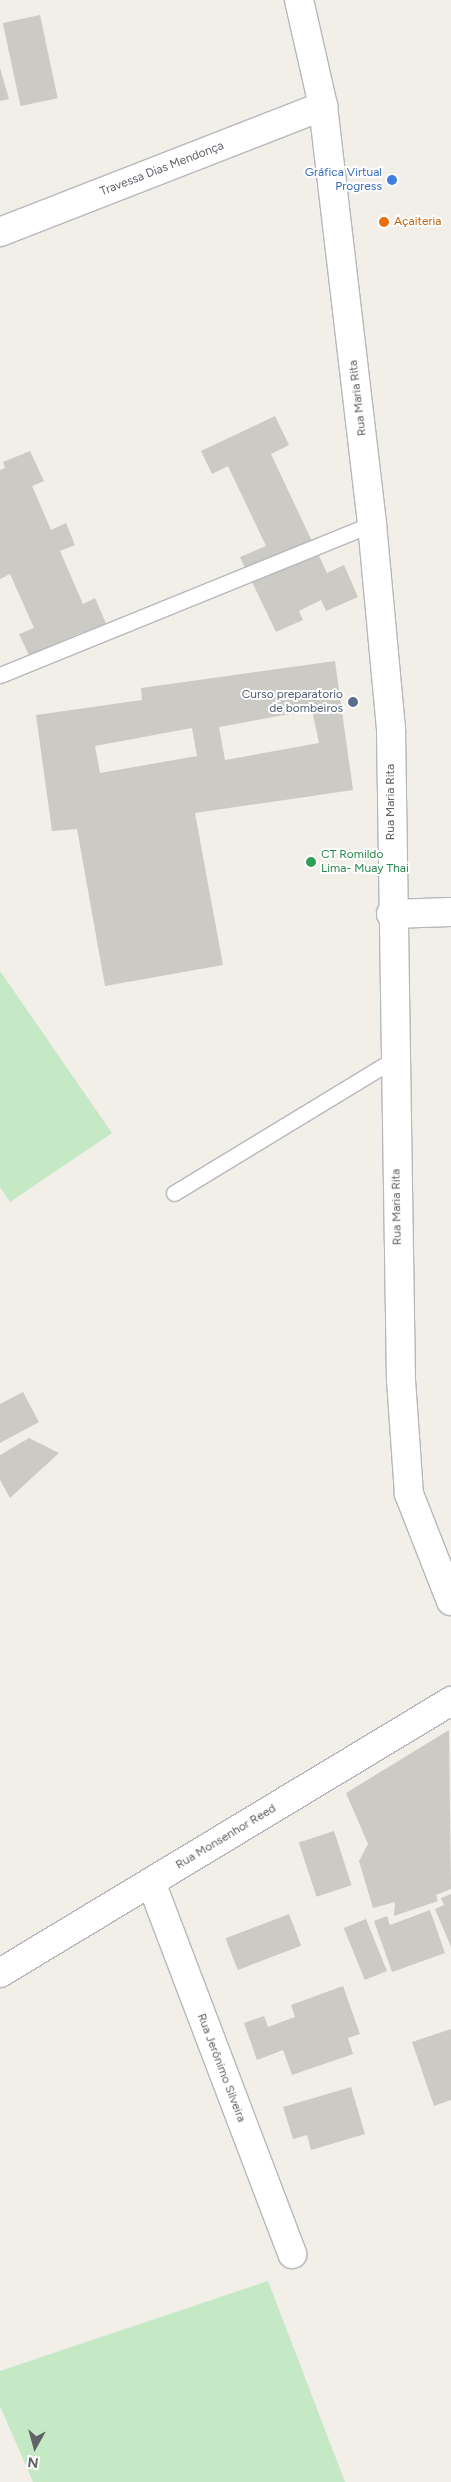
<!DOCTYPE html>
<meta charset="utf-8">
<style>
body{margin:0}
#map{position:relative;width:451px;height:2482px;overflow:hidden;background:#f1efe8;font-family:Figtree,sans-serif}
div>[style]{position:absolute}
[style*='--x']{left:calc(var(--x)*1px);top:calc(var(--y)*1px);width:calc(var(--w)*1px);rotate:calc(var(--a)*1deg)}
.green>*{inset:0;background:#c5e8c5}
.building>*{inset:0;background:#cccac5;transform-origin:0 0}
.roads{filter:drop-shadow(1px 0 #b5b8bc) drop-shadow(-1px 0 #b5b8bc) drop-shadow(0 1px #b5b8bc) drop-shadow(0 -1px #b5b8bc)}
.lane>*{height:15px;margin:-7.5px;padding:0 7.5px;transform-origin:7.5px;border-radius:7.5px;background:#fff}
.street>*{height:28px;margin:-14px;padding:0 14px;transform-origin:14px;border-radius:14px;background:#fff}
.secondary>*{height:28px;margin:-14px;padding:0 14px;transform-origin:14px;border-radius:14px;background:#fff}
.dots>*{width:14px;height:14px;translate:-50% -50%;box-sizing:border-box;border:2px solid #fff;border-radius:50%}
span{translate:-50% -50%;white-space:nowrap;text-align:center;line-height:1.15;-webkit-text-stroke:4px #fff;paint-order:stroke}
.street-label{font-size:12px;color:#5f6368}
.shop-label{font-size:12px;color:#366cbe}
.right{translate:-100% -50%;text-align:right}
.food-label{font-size:12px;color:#c56008}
.left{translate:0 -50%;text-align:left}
.service-label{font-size:12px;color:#4e5e75}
.leisure-label{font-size:12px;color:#27864d}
.north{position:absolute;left:10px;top:2422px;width:50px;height:50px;-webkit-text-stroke:4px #fff;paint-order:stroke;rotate:187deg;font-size:14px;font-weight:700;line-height:20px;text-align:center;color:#5f6368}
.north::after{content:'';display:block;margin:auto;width:18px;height:22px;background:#5f6368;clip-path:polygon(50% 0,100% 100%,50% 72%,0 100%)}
</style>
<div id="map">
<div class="green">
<i style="clip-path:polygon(0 971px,112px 1133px,10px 1202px,0 1187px)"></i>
<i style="clip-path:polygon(268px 2281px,345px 2482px,33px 2482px,0 2406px,0 2371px)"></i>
</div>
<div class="building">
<i style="left:40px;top:15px;width:85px;height:38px;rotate:78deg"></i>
<i style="clip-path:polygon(0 68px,9px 99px,0 101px)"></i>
<i style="clip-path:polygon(275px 416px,289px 445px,271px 454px,327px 573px,344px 565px,358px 597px,326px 611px,321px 600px,299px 611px,303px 620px,276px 632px,240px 557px,266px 546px,228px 466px,212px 474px,201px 451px)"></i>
<i style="clip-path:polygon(30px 451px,44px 481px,32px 486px,51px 530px,66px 523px,75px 545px,60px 551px,83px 604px,95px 598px,108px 628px,86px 638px,83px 632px,51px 646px,53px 652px,32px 662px,19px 634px,34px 628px,10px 574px,0 579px,0 470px,5px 468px,3px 462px)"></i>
<i style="clip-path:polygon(evenodd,335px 661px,353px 790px,195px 813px,223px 965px,105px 986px,77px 829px,52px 831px,36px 715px,142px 700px,141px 688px,335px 661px,312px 710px,319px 743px,225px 760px,219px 727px,312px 710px,335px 661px,192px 728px,197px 756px,100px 773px,95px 746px,192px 728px)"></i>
<i style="clip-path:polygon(23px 1392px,39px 1422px,0 1443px,0 1404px)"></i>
<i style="clip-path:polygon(29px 1438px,59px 1453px,10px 1498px,0 1480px,0 1455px)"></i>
<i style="clip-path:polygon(449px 1730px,451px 1889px,436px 1895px,438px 1901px,394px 1916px,395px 1902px,373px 1908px,359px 1861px,368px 1844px,346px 1793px)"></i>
<i style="left:334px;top:1831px;width:57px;height:37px;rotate:72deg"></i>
<i style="clip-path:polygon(451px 1894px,451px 1947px,435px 1909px,444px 1905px,441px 1898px)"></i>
<i style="clip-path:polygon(430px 1910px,445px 1953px,392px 1972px,374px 1921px,387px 1916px,390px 1925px)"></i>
<i style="left:289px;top:1914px;width:34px;height:68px;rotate:69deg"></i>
<i style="left:366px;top:1919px;width:56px;height:24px;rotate:68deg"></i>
<i style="clip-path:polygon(343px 1986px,360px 2034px,348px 2038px,353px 2054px,292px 2075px,283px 2050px,257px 2060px,244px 2023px,264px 2016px,268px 2027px,295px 2017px,291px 2005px)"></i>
<i style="clip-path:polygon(451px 2029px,451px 2100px,434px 2106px,412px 2042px)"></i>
<i style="clip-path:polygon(351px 2087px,365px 2134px,311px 2150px,307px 2135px,293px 2139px,283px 2107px)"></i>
</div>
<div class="roads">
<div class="lane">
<i style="--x:0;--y:675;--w:401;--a:-22.1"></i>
<i style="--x:174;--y:1193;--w:258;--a:-31.3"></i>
</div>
<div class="street">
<i style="--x:0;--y:232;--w:347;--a:-21.3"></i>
<i style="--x:391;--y:914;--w:60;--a:-1.9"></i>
<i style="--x:151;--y:1882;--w:398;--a:69.2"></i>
</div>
<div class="secondary">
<i style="--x:299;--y:0;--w:109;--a:77.2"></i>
<i style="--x:323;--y:106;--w:421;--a:83.3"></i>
<i style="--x:372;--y:524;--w:207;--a:84.7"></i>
<i style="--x:391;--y:730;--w:650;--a:89.12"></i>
<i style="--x:401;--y:1380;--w:114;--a:86"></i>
<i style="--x:409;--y:1494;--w:115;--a:68.6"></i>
<i style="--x:0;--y:1973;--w:527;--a:-31.09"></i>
</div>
</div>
<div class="dots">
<i style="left:392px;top:180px;background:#3f7fe0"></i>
<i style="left:384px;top:222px;background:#e8710a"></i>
<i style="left:353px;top:702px;background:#5c6f8a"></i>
<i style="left:311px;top:862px;background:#2e9e5b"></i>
</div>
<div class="street-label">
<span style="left:162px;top:169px;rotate:-21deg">Travessa Dias Mendonça</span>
<span style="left:358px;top:398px;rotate:-97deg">Rua Maria Rita</span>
<span style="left:391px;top:802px;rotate:-90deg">Rua Maria Rita</span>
<span style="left:397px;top:1207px;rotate:-91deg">Rua Maria Rita</span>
<span style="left:226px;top:1837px;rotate:-31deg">Rua Monsenhor Reed</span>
<span style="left:221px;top:2068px;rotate:69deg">Rua Jerônimo Silveira</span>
</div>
<div class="shop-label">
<span class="right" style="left:382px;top:180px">Gráfica Virtual<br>Progress</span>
</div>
<div class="food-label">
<span class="left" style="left:394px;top:222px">Açaiteria</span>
</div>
<div class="service-label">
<span class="right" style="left:343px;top:702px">Curso preparatorio<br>de bombeiros</span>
</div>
<div class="leisure-label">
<span class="left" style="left:321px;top:862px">CT Romildo<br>Lima- Muay Thai</span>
</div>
<div class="north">N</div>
</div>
